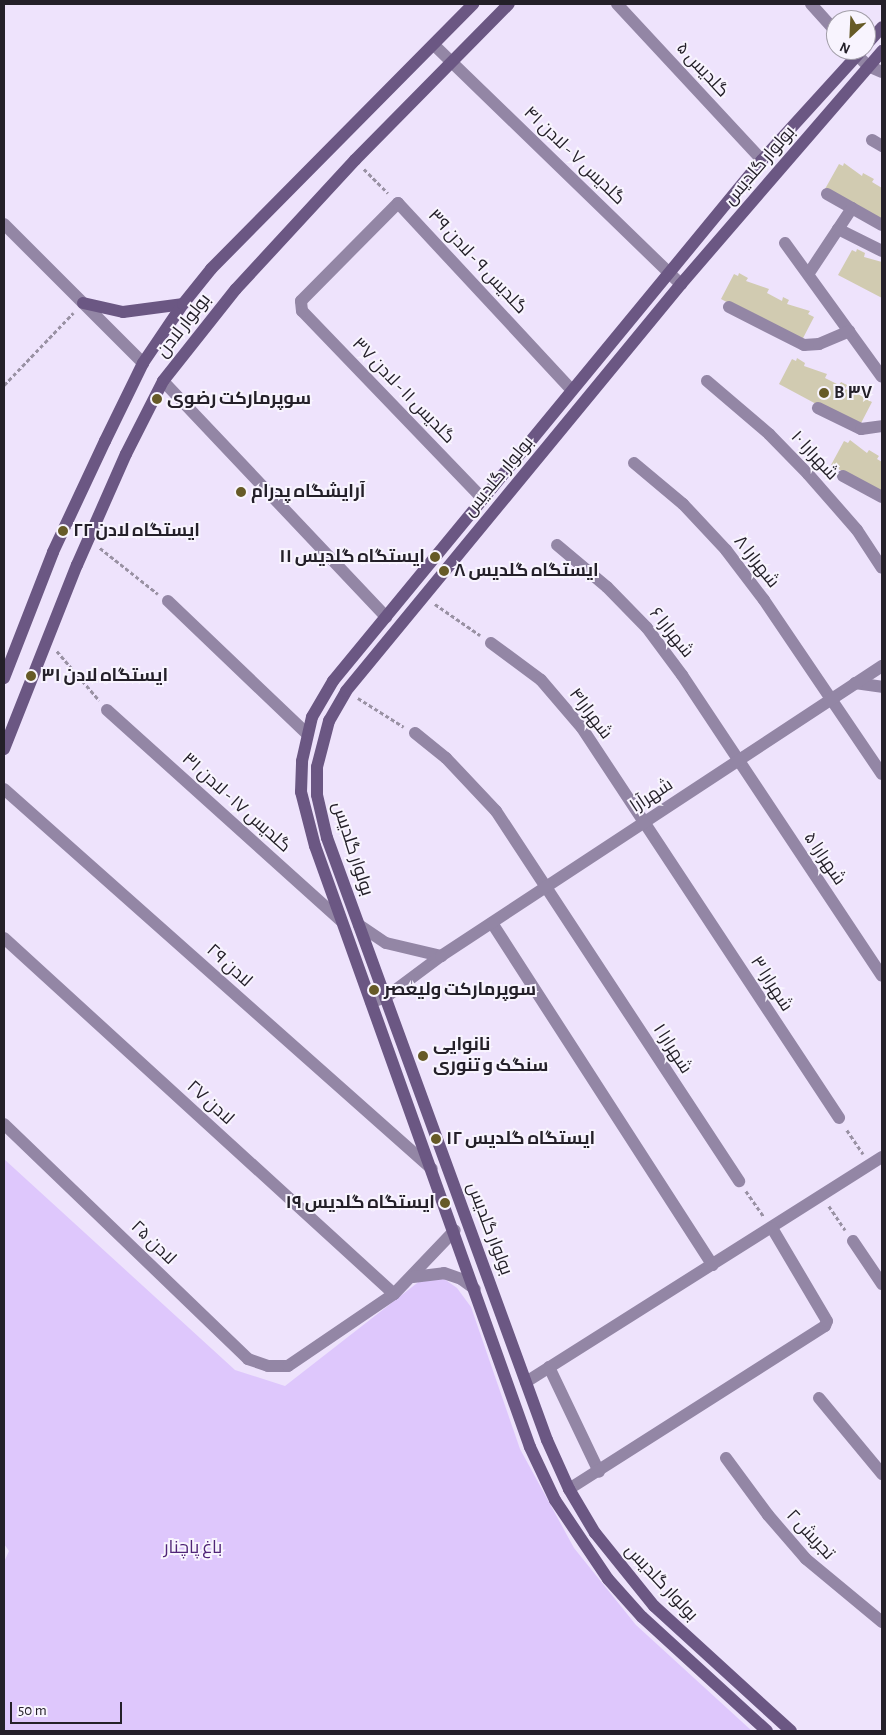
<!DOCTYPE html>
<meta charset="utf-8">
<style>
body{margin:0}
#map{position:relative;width:886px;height:1735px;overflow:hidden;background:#eee3fc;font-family:"Alegreya Sans",Cairo,sans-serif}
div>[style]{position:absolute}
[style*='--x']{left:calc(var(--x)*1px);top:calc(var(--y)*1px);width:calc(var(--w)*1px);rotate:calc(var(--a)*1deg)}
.green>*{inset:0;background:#dec7fc}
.building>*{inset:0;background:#d1cbb1}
.path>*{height:2.5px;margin-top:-1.25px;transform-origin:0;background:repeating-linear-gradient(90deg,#9991a3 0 4px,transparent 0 6.5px)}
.street>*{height:12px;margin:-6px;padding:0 6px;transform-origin:6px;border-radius:6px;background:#9386a5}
.secondary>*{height:12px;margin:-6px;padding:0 6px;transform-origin:6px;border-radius:6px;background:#6b5783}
.dots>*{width:14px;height:14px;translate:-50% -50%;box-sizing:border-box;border:2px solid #f8f4fe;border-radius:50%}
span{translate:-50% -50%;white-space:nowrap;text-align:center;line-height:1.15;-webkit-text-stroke:4px #f8f4fe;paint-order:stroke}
.street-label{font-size:18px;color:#242029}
.poi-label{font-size:18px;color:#242029;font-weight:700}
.left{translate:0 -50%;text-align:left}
.right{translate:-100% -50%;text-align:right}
.park-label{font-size:18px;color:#502577}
.frame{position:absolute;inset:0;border:5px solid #242029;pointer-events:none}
.north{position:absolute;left:826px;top:10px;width:50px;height:50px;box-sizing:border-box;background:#f8f4fe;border:1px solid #a39fa9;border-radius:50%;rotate:205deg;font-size:14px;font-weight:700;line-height:20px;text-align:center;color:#242029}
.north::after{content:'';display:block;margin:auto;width:18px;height:22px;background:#665a27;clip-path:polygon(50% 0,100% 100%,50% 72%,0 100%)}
.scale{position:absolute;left:10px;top:1702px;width:112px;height:22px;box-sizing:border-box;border:2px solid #242029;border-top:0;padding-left:6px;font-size:15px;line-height:18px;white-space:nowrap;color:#242029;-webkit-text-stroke:4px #f8f4fe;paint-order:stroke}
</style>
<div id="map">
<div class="green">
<i style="clip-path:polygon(4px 1159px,235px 1370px,285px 1386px,421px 1280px,440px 1276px,457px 1288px,471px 1307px,520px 1449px,574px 1548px,636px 1625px,752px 1731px,4px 1731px,4px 1562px,9px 1551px,4px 1544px)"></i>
</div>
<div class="building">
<i style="clip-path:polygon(844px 163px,862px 176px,863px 173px,874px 179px,872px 182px,882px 188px,882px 219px,825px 189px,839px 164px,843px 166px)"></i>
<i style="clip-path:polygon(857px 249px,865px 253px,864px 257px,882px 262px,882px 298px,838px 275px,852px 250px,856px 252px)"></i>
<i style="clip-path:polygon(739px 273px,748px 278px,746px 281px,769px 289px,767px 293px,782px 301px,783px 297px,789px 300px,787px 304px,810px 311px,808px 314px,814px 317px,801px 342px,721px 299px,734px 274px,738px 276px)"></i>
<i style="clip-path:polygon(797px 358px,805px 363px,804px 366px,827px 374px,825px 378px,839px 385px,841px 382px,847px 385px,845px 389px,868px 396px,866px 399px,872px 402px,859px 427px,779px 384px,792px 359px,796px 361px)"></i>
<i style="clip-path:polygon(850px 440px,867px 453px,869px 450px,879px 456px,877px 459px,882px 462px,882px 493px,831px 465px,844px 441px,848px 443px)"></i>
</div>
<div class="path">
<i style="--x:364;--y:169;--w:34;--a:45"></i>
<i style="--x:4;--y:385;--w:100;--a:-46.2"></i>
<i style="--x:100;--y:548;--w:74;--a:38.4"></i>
<i style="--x:435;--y:604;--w:55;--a:34.6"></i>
<i style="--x:57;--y:651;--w:65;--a:49.4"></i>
<i style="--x:358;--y:698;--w:54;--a:32.2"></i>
<i style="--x:847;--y:1130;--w:29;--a:56"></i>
<i style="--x:746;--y:1191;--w:32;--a:55"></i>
<i style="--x:829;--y:1206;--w:29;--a:56"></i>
</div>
<div class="street">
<i style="--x:617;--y:4;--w:213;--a:47.1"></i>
<i style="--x:811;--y:4;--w:38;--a:48"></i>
<i style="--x:434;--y:45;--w:344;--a:44.1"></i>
<i style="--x:852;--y:50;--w:23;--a:45"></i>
<i style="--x:868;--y:66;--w:15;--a:23"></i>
<i style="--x:872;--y:140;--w:12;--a:31"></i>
<i style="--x:827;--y:194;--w:63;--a:29.4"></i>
<i style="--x:4;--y:224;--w:197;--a:45"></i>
<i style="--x:838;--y:229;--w:49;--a:26.6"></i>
<i style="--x:785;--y:243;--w:165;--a:54.1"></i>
<i style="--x:809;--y:273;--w:78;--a:-56.5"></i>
<i style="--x:729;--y:307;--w:84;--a:26.9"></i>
<i style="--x:804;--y:345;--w:15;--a:-4"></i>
<i style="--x:819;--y:344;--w:33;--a:-23"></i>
<i style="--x:163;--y:381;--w:325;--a:46.6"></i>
<i style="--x:707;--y:381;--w:82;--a:40.5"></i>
<i style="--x:769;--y:434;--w:56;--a:45.7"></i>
<i style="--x:808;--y:474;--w:74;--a:48.8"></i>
<i style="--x:857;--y:530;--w:45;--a:56.7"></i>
<i style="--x:818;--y:408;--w:48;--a:26"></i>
<i style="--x:861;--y:429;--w:21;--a:-8"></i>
<i style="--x:634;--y:463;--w:64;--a:39.9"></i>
<i style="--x:683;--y:504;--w:63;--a:46.9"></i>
<i style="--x:726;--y:550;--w:63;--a:52.8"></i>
<i style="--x:764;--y:600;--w:210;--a:55.9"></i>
<i style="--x:843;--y:476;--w:44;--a:28.3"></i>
<i style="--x:483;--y:499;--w:261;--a:-133.9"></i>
<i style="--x:302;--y:311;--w:10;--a:-96"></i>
<i style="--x:301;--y:301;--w:138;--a:-45.3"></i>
<i style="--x:398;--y:203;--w:255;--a:47.1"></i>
<i style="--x:557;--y:545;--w:65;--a:40"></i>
<i style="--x:607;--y:587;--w:57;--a:45.7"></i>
<i style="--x:647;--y:628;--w:59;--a:53.3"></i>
<i style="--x:682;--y:675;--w:361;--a:56.4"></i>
<i style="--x:168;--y:601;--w:192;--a:43.7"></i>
<i style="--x:491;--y:643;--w:62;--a:36.5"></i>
<i style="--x:541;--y:680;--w:63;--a:49.5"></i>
<i style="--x:582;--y:728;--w:467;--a:56.6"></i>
<i style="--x:855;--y:683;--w:27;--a:8"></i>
<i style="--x:107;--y:710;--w:315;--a:42"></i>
<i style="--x:415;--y:733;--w:40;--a:39"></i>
<i style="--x:446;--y:758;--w:73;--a:46.7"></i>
<i style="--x:496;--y:811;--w:443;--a:56.7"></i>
<i style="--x:4;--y:789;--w:572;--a:41.6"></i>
<i style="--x:492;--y:923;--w:407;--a:57.2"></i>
<i style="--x:359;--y:925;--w:32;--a:34"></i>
<i style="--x:386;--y:943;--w:57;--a:13.3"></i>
<i style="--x:4;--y:938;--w:528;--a:42.39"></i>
<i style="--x:371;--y:1002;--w:16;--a:-18"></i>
<i style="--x:386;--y:997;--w:69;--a:-36.7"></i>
<i style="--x:441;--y:956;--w:528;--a:-33.33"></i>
<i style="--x:4;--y:1124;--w:339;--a:43.9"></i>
<i style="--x:248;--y:1359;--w:21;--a:19"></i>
<i style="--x:268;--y:1366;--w:20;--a:0"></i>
<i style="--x:288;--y:1366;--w:128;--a:-34.2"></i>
<i style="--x:394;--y:1294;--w:88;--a:-46.4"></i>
<i style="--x:853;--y:1241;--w:52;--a:56"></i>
<i style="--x:413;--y:1277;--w:31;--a:-7"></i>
<i style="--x:444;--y:1273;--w:18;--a:19"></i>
<i style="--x:461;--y:1279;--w:17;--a:36"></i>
<i style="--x:549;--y:1367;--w:116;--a:64.5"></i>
<i style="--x:526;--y:1382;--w:421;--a:-32.3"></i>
<i style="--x:819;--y:1398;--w:99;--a:50.3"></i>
<i style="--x:726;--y:1458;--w:71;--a:53.6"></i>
<i style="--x:768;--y:1515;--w:58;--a:49.2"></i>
<i style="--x:806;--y:1559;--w:99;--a:39.7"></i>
<i style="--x:569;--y:1489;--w:303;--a:-32.5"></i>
<i style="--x:825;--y:1326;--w:5;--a:-68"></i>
<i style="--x:827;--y:1321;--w:108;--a:-120.6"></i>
</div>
<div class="secondary">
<i style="--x:866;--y:45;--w:24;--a:-48"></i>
<i style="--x:83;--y:303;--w:41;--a:12.7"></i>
<i style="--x:123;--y:312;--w:61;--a:-7.6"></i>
<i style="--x:4;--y:678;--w:135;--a:-68.7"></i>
<i style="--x:53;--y:552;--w:123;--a:-64.9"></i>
<i style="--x:105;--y:441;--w:87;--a:-64"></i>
<i style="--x:143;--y:363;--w:71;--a:-55.9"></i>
<i style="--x:183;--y:304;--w:45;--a:-51.3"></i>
<i style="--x:211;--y:269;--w:373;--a:-45.3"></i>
<i style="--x:4;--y:749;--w:198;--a:-68.4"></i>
<i style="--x:77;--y:565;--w:121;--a:-66.2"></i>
<i style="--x:126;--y:454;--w:82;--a:-63.1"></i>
<i style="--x:163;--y:381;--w:117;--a:-51.6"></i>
<i style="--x:236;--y:289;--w:176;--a:-47.3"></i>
<i style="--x:355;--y:160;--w:219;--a:-45.4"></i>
<i style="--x:767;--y:1731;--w:169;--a:-137.6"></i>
<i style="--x:642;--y:1617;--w:51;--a:-131.8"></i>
<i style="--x:608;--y:1579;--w:95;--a:-123.9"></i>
<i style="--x:555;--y:1500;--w:59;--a:-115.3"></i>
<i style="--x:530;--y:1447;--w:638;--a:-109.68"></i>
<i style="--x:315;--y:846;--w:56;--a:-104.5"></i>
<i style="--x:301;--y:792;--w:31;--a:-88"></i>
<i style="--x:302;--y:761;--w:45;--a:-77.2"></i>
<i style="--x:312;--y:717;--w:42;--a:-59.7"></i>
<i style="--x:333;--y:681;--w:675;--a:-50.53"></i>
<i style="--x:762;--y:160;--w:149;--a:-47.7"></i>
<i style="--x:791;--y:1731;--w:185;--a:-137.6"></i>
<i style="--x:654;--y:1606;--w:94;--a:-128.9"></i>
<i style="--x:595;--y:1533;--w:51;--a:-120.6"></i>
<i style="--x:569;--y:1489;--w:54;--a:-114.2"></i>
<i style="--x:547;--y:1440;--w:641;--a:-110.07"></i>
<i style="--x:327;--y:838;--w:44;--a:-103.1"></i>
<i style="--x:317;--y:795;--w:28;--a:-90"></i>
<i style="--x:317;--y:767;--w:48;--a:-75.4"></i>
<i style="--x:329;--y:721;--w:34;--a:-60"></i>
<i style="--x:346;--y:691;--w:527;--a:-50.54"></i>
<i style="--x:681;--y:284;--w:308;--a:-49.2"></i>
</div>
<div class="dots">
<i style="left:824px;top:393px;background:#665a27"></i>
<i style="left:157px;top:399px;background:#665a27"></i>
<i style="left:241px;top:492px;background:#665a27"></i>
<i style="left:63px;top:531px;background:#665a27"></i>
<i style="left:435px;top:557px;background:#665a27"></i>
<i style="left:444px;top:571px;background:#665a27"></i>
<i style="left:31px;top:676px;background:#665a27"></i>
<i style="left:374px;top:990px;background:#665a27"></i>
<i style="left:423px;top:1056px;background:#665a27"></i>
<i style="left:436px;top:1139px;background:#665a27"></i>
<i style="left:445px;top:1203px;background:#665a27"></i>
</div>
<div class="street-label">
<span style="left:702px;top:70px;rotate:47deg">گلدیس ۵</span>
<span style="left:574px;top:156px;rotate:44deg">گلدیس ۷ - لادن ۴۱</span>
<span style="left:760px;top:166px;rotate:-49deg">بولوار گلدیس</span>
<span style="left:477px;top:262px;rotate:47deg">گلدیس ۹ - لادن ۳۹</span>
<span style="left:184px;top:326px;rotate:-52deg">بولوار لادن</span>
<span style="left:403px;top:391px;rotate:46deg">گلدیس ۱۱ - لادن ۳۷</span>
<span style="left:814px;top:456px;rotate:47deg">شهرارا ۱۰</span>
<span style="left:499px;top:477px;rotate:-50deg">بولوار گلدیس</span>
<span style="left:756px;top:562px;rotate:52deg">شهرارا ۸</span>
<span style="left:671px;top:633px;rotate:51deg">شهرارا ۶</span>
<span style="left:590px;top:714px;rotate:53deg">شهرارا۴</span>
<span style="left:652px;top:796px;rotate:-33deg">شهرآرا</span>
<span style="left:236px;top:803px;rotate:42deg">گلدیس ۱۷ - لادن ۳۱</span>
<span style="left:352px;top:849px;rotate:72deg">بولوار گلدیس</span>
<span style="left:824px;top:859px;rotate:56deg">شهرارا ۵</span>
<span style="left:229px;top:966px;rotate:42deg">لادن ۲۹</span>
<span style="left:771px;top:984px;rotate:57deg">شهرارا ۳</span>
<span style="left:672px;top:1049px;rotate:57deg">شهرارا ۱</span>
<span style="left:210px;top:1103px;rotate:42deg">لادن ۲۷</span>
<span style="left:489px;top:1229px;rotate:69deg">بولوار گلدیس</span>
<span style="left:153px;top:1243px;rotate:44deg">لادن ۲۵</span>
<span style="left:810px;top:1535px;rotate:47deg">تجریش ۲</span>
<span style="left:661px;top:1583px;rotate:47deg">بولوار گلدیس</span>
</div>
<div class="poi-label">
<span class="left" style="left:834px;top:393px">B ۳۷</span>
<span class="left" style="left:167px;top:399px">سوپرمارکت رضوی</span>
<span class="left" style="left:251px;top:492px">آرایشگاه پدرام</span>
<span class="left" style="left:73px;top:531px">ایستگاه لادن ۲۲</span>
<span class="right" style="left:425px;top:557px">ایستگاه گلدیس ۱۱</span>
<span class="left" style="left:454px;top:571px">ایستگاه گلدیس ۸</span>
<span class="left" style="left:41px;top:676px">ایستگاه لادن ۳۱</span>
<span class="left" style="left:384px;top:990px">سوپرمارکت ولیعصر</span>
<span class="left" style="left:433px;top:1056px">نانوایی<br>سنگک و تنوری</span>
<span class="left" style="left:446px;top:1139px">ایستگاه گلدیس ۱۲</span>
<span class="right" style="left:435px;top:1203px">ایستگاه گلدیس ۱۹</span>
</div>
<div class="park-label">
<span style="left:193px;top:1548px">باغ پاچنار</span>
</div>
<div class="frame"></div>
<div class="north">N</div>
<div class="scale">50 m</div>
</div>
